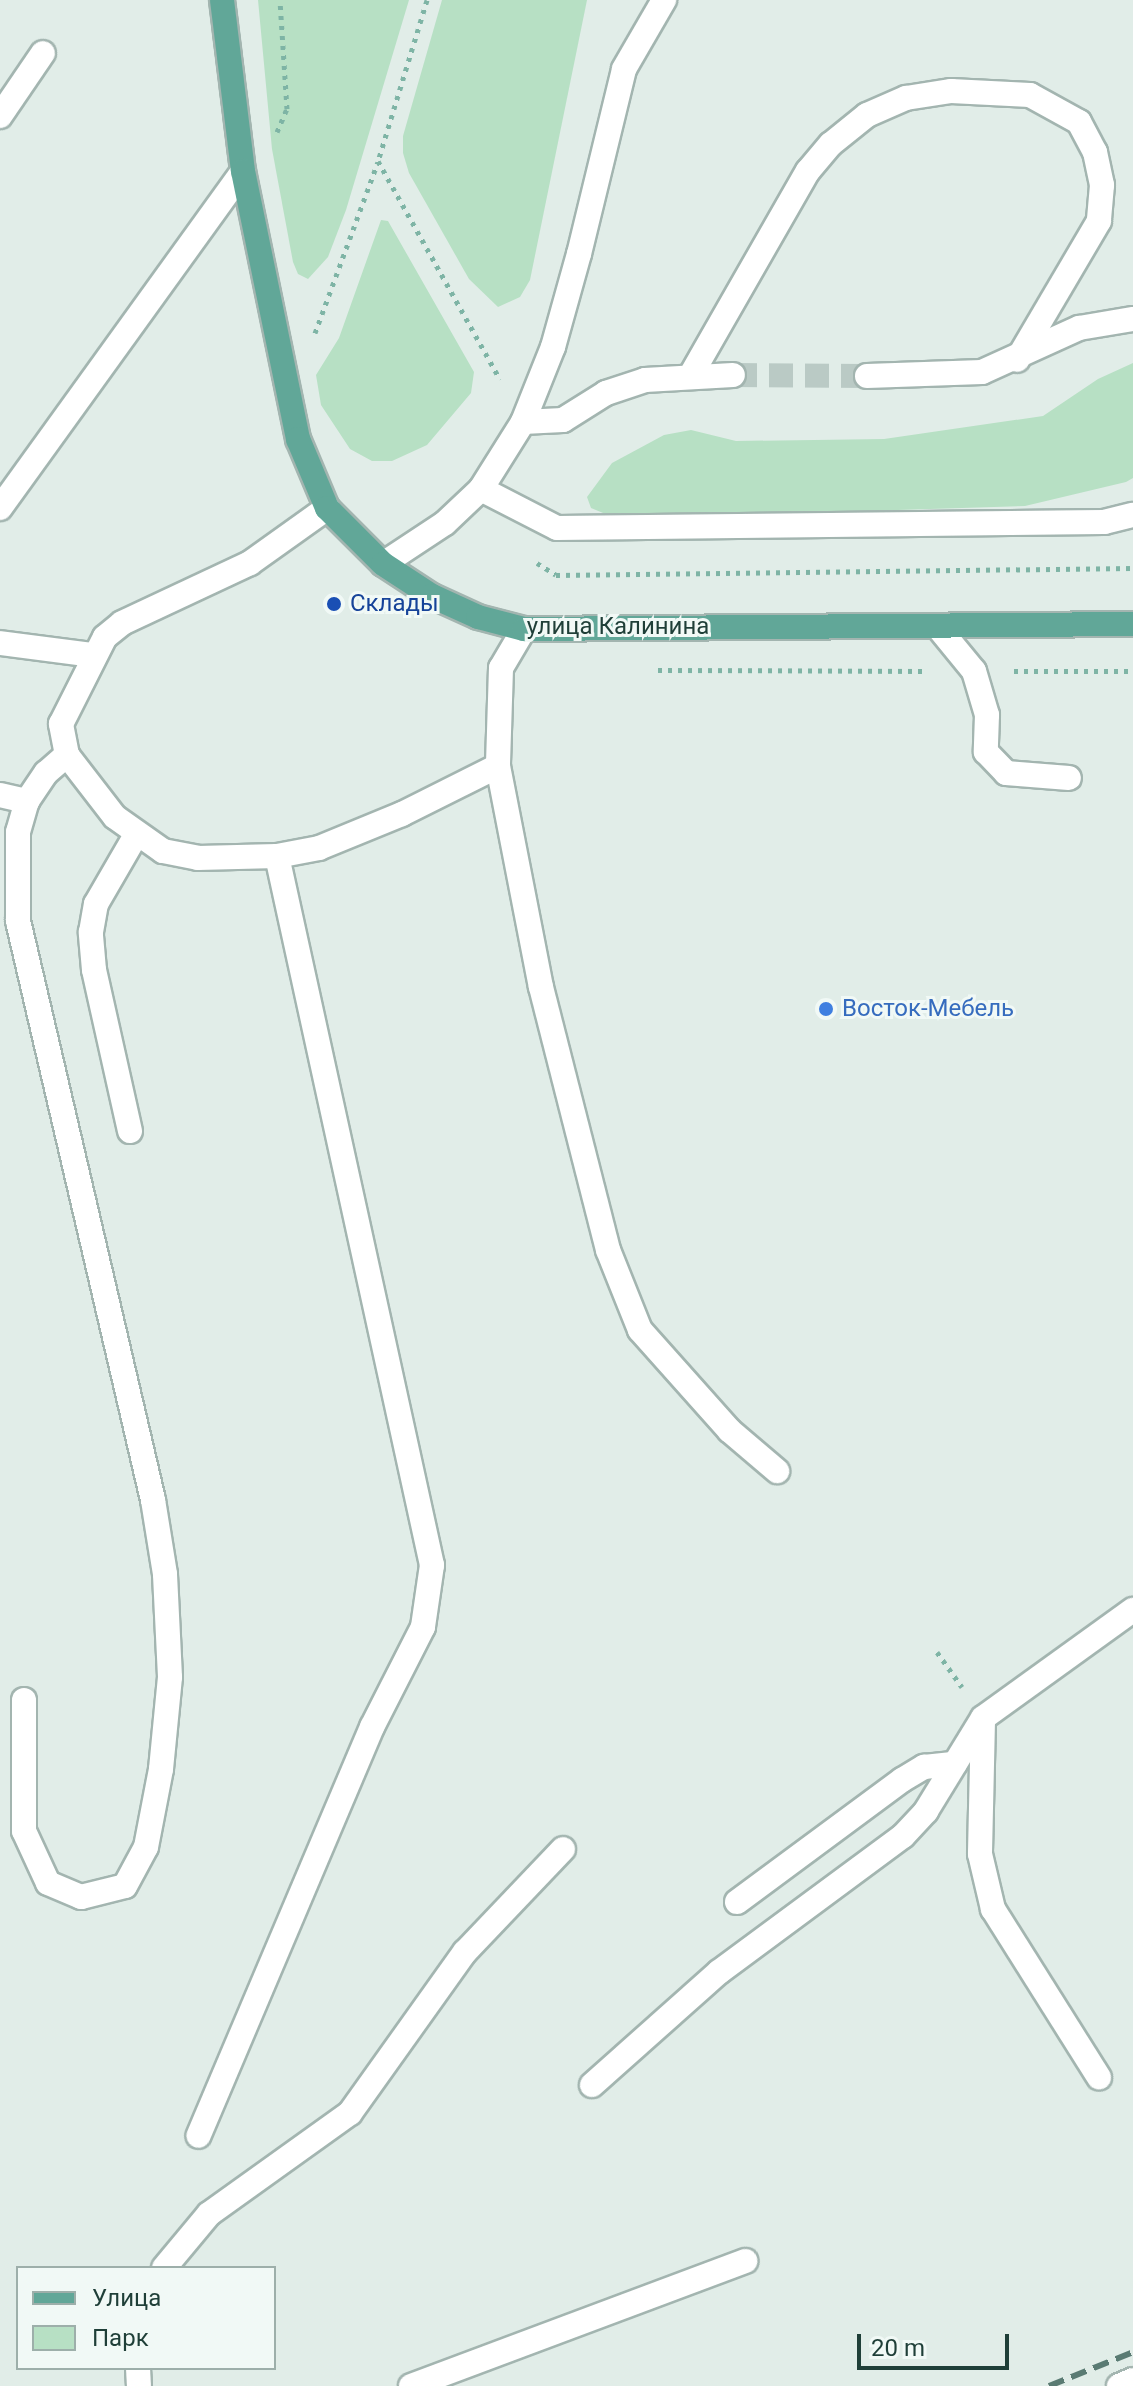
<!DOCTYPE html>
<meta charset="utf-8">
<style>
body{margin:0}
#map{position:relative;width:1133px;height:2386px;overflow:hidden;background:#e1ede8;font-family:Roboto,sans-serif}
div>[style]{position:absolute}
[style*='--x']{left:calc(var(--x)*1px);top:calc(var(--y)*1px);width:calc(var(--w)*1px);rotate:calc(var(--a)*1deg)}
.green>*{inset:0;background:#b7e0c4}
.minor-tunnel>*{height:24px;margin-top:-12px;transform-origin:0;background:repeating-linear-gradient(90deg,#bacac5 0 24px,transparent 0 36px)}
.path>*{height:5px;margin-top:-2.5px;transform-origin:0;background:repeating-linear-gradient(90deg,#7eb4a5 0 4px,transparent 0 10px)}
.roads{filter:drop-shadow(2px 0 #a3b5b0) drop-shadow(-2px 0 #a3b5b0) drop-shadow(0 2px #a3b5b0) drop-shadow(0 -2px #a3b5b0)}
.minor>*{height:24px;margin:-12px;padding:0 12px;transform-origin:12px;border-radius:12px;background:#fff}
.major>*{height:24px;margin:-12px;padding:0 12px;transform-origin:12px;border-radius:12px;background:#61a798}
.rail>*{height:6px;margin-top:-3px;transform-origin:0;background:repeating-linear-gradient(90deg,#5a7b73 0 16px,transparent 0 24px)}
.dots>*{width:22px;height:22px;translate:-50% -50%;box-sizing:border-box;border:4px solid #f1f9f6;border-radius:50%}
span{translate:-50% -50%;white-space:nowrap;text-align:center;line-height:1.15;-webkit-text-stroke:6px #f1f9f6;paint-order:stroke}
.transit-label{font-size:24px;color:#164399}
.left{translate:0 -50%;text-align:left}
.street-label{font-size:24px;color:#1f3f38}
.shop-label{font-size:24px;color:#366cbe}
.legend{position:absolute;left:16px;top:2266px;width:260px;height:104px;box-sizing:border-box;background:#f1f9f6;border:2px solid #9dafaa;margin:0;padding:10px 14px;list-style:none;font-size:24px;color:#1f3f38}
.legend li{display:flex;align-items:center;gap:16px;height:40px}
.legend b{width:40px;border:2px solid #9dafaa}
.scale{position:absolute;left:857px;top:2334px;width:152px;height:36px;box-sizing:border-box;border:4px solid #1f3f38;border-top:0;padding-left:10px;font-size:24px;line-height:28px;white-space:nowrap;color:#1f3f38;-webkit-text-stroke:6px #f1f9f6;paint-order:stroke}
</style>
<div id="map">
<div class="green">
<i style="clip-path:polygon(258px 0,409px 0,346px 210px,328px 257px,308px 279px,298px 274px,293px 262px,272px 149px)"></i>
<i style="clip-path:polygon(442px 0,587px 0,530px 280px,520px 297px,498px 307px,469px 279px,409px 173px,403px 153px,403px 136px)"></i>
<i style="clip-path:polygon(381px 220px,388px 221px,474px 372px,471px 393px,427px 445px,392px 461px,372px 461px,350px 449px,321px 405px,316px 375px,339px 338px)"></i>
<i style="clip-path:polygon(1133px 363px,1133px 478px,1126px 482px,1025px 506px,834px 512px,608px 515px,591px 508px,587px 497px,612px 463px,664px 435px,691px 430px,736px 441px,884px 439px,1043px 416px,1098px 379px)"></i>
</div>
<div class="minor-tunnel">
<i style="--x:733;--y:375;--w:134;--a:0.4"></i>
</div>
<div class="path">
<i style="--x:427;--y:0;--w:168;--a:106.9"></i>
<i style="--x:378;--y:161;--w:250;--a:60.8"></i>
<i style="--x:277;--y:132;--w:25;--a:-67"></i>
<i style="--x:287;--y:109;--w:109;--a:-93.7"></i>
<i style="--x:315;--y:333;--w:182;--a:-69.8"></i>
<i style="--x:537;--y:563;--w:22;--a:32"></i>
<i style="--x:556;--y:575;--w:577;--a:-0.7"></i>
<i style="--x:658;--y:670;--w:266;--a:0.2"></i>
<i style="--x:1014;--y:671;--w:119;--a:0"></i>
<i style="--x:937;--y:1652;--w:43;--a:54.5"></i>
</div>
<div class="roads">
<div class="minor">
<i style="--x:0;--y:116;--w:76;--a:-55.7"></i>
<i style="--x:691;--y:375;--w:235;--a:-60.2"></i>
<i style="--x:808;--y:171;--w:35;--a:-50"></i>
<i style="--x:831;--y:144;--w:46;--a:-38.9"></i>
<i style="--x:867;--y:115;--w:43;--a:-23.6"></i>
<i style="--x:906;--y:98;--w:46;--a:-8.8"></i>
<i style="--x:951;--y:91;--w:79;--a:2.9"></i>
<i style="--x:1030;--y:95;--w:56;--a:28.9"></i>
<i style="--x:1079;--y:122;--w:34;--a:62"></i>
<i style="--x:1095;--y:152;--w:34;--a:78"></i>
<i style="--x:1102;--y:185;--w:36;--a:95"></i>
<i style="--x:1099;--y:221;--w:161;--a:120.5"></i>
<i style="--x:867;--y:376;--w:115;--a:-2"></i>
<i style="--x:982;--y:372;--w:107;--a:-24.4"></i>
<i style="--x:1079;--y:328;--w:55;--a:-9.5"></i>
<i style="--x:523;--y:422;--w:40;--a:-2.9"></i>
<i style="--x:563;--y:420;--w:51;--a:-32.1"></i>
<i style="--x:606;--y:393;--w:41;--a:-18.4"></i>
<i style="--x:645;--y:380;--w:88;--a:-3.3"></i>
<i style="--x:481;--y:489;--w:85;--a:27.2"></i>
<i style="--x:557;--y:528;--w:547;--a:-0.63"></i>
<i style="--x:1104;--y:522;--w:30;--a:-14"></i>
<i style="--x:0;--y:508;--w:415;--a:-54.2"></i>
<i style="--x:383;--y:564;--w:74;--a:-33.5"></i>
<i style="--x:445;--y:523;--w:50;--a:-43.4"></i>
<i style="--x:481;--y:489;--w:79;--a:-57.9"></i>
<i style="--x:523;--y:422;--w:81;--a:-68.2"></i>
<i style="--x:553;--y:347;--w:97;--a:-74.4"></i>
<i style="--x:579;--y:254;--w:190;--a:-76.3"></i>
<i style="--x:624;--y:69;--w:80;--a:-59.9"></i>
<i style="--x:937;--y:626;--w:58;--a:50.6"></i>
<i style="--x:974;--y:671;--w:46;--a:73.5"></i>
<i style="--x:987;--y:715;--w:37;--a:92"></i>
<i style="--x:986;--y:752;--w:29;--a:46"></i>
<i style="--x:1006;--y:773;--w:63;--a:4.5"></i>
<i style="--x:524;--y:629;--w:45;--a:120.5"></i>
<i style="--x:501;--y:668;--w:98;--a:91.8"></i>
<i style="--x:498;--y:766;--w:225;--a:79"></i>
<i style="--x:541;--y:987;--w:271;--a:75.7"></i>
<i style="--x:608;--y:1250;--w:86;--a:68.2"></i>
<i style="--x:640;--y:1330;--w:135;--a:48.3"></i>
<i style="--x:730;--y:1431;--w:62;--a:40.4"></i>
<i style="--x:0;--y:643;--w:94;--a:7.4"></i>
<i style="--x:67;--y:755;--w:78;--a:52.3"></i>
<i style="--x:115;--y:817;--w:59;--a:35.3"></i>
<i style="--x:163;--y:851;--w:36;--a:11"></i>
<i style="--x:198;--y:858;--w:79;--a:-1.5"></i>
<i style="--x:277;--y:856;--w:726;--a:77.67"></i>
<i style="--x:432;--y:1565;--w:63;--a:98.3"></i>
<i style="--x:423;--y:1627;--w:112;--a:117"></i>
<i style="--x:372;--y:1727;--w:444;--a:113"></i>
<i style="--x:0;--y:795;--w:28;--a:13"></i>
<i style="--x:277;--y:856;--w:43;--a:-10.8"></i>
<i style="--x:319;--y:848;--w:90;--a:-22.3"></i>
<i style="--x:402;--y:814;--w:107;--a:-26.6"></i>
<i style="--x:130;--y:1131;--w:165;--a:-102.6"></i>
<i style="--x:94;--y:970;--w:38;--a:-95"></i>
<i style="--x:91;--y:932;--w:28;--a:-80"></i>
<i style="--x:96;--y:904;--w:80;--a:-59.9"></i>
<i style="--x:24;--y:1700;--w:131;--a:90"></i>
<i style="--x:24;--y:1831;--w:57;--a:65.2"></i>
<i style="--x:48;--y:1883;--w:36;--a:23"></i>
<i style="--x:81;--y:1897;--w:45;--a:-14"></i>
<i style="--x:125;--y:1886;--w:44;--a:-61.7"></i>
<i style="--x:146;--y:1847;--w:79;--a:-79.1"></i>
<i style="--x:161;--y:1769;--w:92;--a:-84.4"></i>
<i style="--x:170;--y:1677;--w:103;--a:-92.8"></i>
<i style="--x:165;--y:1574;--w:75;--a:-99.2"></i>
<i style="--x:153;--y:1500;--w:595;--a:-103.12"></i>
<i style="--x:18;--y:921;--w:89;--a:-90"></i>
<i style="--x:18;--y:832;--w:32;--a:-74"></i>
<i style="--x:27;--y:801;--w:34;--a:-56"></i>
<i style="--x:46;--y:773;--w:28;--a:-41"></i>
<i style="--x:67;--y:755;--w:32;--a:-101"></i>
<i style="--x:61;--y:724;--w:97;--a:-63.2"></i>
<i style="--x:105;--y:637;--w:22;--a:-39"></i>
<i style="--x:122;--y:623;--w:141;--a:-25.1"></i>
<i style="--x:250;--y:563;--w:95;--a:-35.5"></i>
<i style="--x:983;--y:1720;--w:134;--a:91.3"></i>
<i style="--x:980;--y:1854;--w:57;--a:76.7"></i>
<i style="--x:993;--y:1909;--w:199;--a:57.8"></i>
<i style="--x:737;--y:1902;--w:205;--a:-36.5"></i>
<i style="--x:902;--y:1780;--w:26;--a:-31"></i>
<i style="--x:924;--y:1767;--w:31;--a:-6"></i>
<i style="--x:592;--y:2085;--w:170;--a:-41.7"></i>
<i style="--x:719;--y:1972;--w:229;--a:-36.5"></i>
<i style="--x:903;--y:1836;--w:34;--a:-47"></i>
<i style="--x:926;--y:1811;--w:109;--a:-58.5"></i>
<i style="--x:983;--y:1718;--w:185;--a:-35.8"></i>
<i style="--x:164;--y:2268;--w:70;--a:-50.2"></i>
<i style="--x:209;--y:2214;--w:173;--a:-35.6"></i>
<i style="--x:350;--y:2113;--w:198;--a:-54.5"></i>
<i style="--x:465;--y:1952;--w:142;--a:-46.4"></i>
<i style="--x:138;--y:2368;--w:18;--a:87"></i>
<i style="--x:411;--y:2386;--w:357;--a:-20.5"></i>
<i style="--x:1119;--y:2386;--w:15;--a:-23"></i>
</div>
<div class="major">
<i style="--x:222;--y:0;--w:172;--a:83"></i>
<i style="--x:243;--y:171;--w:274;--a:78.4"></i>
<i style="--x:298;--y:439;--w:75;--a:67.2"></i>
<i style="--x:327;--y:508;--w:79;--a:45"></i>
<i style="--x:383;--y:564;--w:59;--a:33.1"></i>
<i style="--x:432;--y:596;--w:51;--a:24.5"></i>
<i style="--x:478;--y:617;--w:48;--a:14.6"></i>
<i style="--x:524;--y:629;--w:609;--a:-0.47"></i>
</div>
</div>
<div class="rail">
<i style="--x:1049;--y:2386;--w:91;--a:-22"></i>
</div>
<div class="dots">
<i style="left:334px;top:604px;background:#1a4fb4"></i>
<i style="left:826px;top:1009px;background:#3f7fe0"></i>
</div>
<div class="transit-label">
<span class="left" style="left:350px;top:604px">Склады</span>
</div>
<div class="street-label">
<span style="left:618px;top:627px">улица Калинина</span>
</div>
<div class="shop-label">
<span class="left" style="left:842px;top:1009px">Восток-Мебель</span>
</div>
<ul class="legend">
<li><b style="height:10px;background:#61a798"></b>Улица</li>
<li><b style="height:22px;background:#b7e0c4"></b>Парк</li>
</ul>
<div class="scale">20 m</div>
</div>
